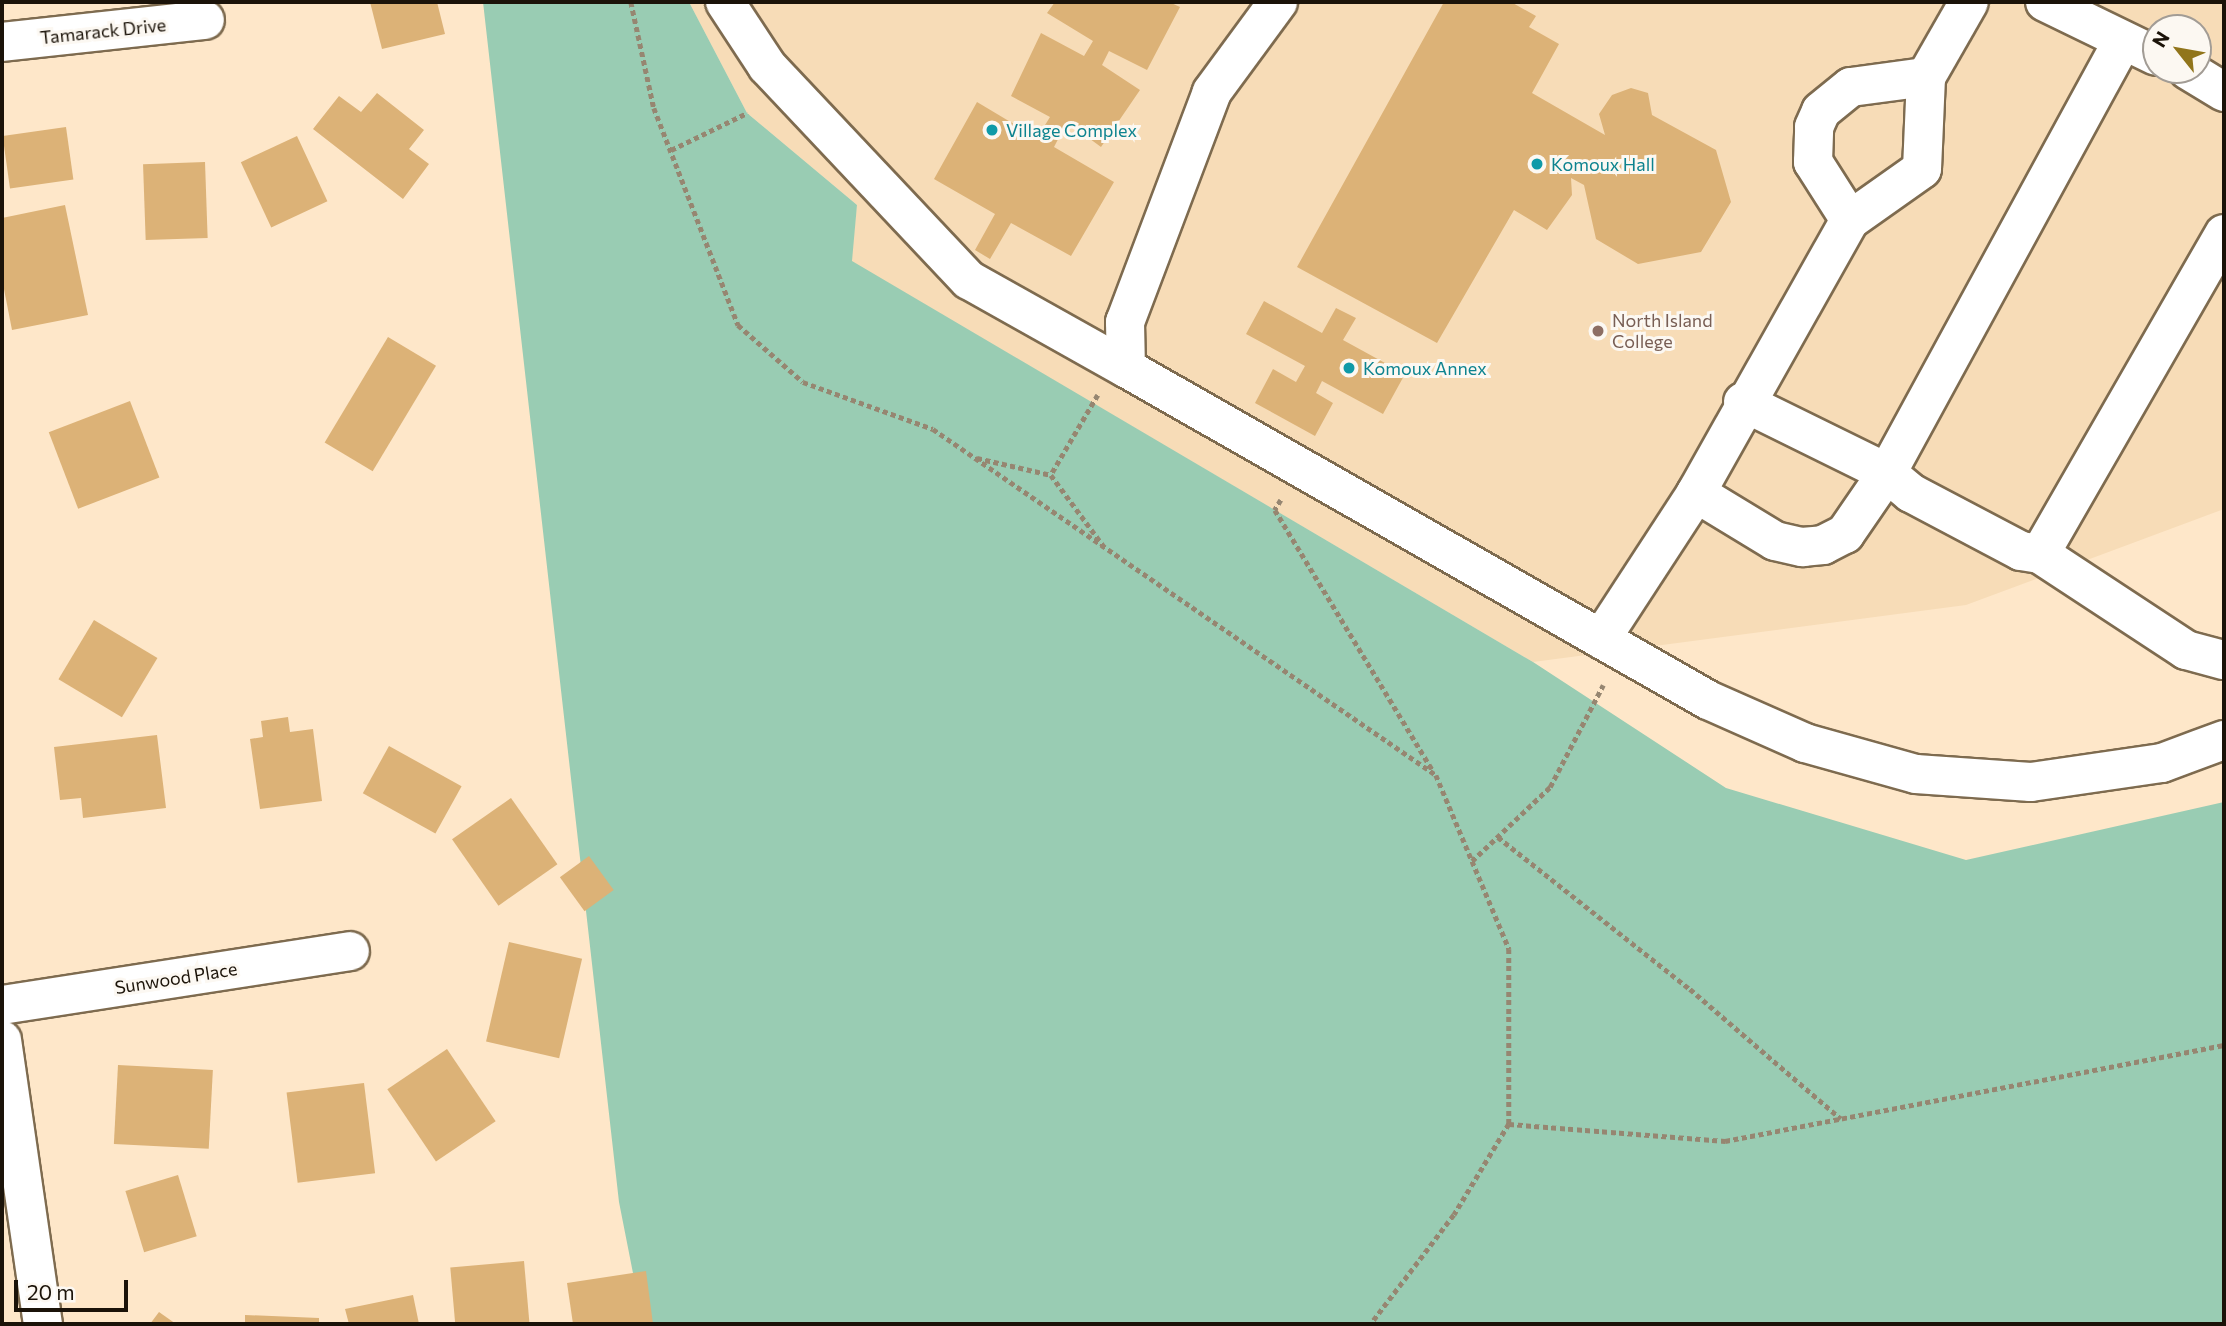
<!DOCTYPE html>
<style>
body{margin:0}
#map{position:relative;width:2226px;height:1326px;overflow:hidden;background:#fee7c9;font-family:Commissioner,sans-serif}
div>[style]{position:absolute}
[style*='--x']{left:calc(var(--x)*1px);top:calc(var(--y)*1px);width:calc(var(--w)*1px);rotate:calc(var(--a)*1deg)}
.built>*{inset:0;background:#f7dcb7}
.green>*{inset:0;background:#99ccb3}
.building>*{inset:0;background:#dcb277;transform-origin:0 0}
.path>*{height:4.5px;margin-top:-2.25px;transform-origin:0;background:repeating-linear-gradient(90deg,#968671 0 5px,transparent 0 8.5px)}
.roads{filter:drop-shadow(2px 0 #7e6b4f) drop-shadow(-2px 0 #7e6b4f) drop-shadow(0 2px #7e6b4f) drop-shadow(0 -2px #7e6b4f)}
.minor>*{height:38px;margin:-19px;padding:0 19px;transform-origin:19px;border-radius:19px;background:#fff}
.dots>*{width:19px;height:19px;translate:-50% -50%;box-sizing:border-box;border:4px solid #fcf8f2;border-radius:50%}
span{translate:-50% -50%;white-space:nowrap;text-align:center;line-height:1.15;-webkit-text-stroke:6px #fcf8f2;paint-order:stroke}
.street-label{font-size:18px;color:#1b1309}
.culture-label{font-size:18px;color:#0d838f}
.left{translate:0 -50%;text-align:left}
.education-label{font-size:18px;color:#785e54}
.frame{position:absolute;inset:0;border:4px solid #1b1309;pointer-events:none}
.north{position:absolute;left:2142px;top:14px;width:70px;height:70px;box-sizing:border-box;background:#fcf8f2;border:2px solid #a29c95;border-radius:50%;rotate:301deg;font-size:19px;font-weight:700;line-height:28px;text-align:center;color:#1b1309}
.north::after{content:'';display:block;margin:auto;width:24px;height:32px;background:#91751b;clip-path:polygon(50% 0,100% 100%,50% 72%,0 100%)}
.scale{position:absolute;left:14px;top:1280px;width:114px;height:32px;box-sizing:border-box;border:4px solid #1b1309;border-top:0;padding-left:9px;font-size:21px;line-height:24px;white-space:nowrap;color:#1b1309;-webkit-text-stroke:5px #fcf8f2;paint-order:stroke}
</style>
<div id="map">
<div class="built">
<i style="clip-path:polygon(evenodd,689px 2px,2224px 2px,2224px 509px,1966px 605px,1533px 662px,851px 261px,857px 205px,747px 113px,689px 2px,2156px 28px,2198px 28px,2198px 70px,2156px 70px,2156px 28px)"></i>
</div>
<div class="green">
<i style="clip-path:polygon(483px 2px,689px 2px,747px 113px,857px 205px,852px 261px,1533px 662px,1726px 788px,1966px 860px,2224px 802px,2224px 1324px,643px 1324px,619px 1202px)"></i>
</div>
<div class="building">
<i style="clip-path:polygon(370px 2px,437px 2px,445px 34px,382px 49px)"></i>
<i style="clip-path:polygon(1055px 2px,1169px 2px,1180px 7px,1147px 70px,1109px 51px,1102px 65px,1140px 90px,1101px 147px,1067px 122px,1054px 147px,1114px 182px,1071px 256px,1011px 223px,990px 259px,975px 250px,995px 214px,934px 179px,977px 102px,1037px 138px,1050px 117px,1011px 96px,1041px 33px,1084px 56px,1093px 41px,1047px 13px)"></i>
<i style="clip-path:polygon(1444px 2px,1511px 2px,1536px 16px,1529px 27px,1559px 44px,1532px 93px,1605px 135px,1599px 114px,1612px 95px,1631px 88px,1648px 93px,1652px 115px,1716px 150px,1731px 202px,1701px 252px,1638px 264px,1596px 239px,1584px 185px,1571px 178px,1572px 195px,1547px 230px,1514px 210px,1437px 343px,1297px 267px)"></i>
<i style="clip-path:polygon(377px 93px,424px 130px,409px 149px,429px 164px,403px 199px,313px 129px,339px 96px,361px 112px)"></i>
<i style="left:66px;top:127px;width:53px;height:64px;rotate:82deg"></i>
<i style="left:297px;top:136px;width:72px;height:62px;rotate:65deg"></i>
<i style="left:205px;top:162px;width:76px;height:62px;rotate:88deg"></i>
<i style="clip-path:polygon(65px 205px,88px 315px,12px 330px,2px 279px,2px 218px)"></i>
<i style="clip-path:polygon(1264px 301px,1322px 333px,1336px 308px,1356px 318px,1343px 340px,1405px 374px,1383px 414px,1322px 381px,1316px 393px,1333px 403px,1315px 436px,1255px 403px,1273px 369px,1296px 382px,1305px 366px,1246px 334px)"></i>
<i style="left:388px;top:337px;width:56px;height:123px;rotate:31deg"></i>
<i style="left:130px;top:401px;width:82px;height:87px;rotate:69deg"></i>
<i style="left:94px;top:620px;width:74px;height:69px;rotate:31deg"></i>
<i style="clip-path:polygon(288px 717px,290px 732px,313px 729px,322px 801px,260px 809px,250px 739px,263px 737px,261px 721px)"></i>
<i style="clip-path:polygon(157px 735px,166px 808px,83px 818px,81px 798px,60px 800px,54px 747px)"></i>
<i style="left:389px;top:746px;width:83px;height:54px;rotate:29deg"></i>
<i style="left:511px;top:798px;width:81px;height:72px;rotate:55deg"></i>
<i style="left:589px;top:856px;width:42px;height:36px;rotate:54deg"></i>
<i style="left:509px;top:942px;width:75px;height:102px;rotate:13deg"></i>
<i style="left:447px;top:1049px;width:87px;height:72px;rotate:56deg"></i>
<i style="left:118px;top:1065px;width:95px;height:79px;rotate:3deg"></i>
<i style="left:364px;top:1083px;width:91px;height:78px;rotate:83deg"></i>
<i style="left:178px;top:1175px;width:64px;height:55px;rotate:73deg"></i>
<i style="left:524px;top:1261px;width:63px;height:74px;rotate:85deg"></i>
<i style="clip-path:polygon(646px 1271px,653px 1324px,573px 1324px,567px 1283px)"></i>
<i style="clip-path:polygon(413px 1295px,419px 1324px,349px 1324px,345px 1309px)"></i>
<i style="clip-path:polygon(159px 1312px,176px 1324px,150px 1324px)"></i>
<i style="clip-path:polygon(245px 1315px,319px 1318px,319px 1324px,245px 1324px)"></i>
</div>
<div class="path">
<i style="--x:631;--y:2;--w:108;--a:77.8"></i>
<i style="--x:654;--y:108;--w:233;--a:68.8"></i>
<i style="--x:738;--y:325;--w:86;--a:41.2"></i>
<i style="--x:803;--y:382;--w:138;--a:19.9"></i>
<i style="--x:933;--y:429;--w:611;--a:34.52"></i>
<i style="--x:1436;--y:775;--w:189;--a:67.2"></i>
<i style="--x:1509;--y:949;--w:175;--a:90"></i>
<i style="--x:1509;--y:1124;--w:106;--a:121.1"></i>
<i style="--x:1454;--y:1215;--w:137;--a:127.3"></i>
<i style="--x:671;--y:150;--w:85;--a:-26"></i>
<i style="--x:1098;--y:395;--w:93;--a:120.4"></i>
<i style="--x:1051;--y:475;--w:91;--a:53.5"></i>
<i style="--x:977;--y:458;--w:76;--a:12.9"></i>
<i style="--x:1281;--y:500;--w:12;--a:121"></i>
<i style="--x:1275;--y:510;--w:305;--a:58.8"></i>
<i style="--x:1498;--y:837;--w:245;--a:38.4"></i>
<i style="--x:1690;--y:989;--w:199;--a:40.7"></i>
<i style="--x:1472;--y:861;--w:108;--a:-43.5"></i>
<i style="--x:1550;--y:787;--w:115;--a:-62.5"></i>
<i style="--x:1509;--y:1124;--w:217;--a:4.5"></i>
<i style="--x:1725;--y:1141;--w:508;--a:-10.89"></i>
</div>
<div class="roads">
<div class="minor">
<i style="--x:725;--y:2;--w:77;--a:56.7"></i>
<i style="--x:767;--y:66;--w:294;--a:46.7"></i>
<i style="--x:969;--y:280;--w:180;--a:29.3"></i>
<i style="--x:1278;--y:2;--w:112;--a:126.3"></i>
<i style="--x:1212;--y:92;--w:246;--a:110.7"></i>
<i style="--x:1125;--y:322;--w:46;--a:88.8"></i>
<i style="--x:1126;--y:368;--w:670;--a:29.7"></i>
<i style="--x:1708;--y:700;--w:106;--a:23.9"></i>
<i style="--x:1805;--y:743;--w:115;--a:15.6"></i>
<i style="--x:1916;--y:774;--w:115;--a:4"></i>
<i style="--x:2031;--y:782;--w:132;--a:-8.3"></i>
<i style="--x:2162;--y:763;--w:66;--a:-20.4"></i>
<i style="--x:2045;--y:2;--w:123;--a:25.9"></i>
<i style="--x:2;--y:42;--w:204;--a:-6.2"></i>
<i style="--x:2188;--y:70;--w:42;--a:31.4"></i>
<i style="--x:1850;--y:220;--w:69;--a:-122.5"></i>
<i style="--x:1813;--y:162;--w:35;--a:-88"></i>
<i style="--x:1814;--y:127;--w:17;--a:-66"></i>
<i style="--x:1821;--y:111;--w:38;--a:-39"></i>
<i style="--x:1851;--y:87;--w:76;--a:-7.6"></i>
<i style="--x:1743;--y:402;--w:161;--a:26.2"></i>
<i style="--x:1887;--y:473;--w:31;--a:40"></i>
<i style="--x:1911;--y:493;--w:124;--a:27.8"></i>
<i style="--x:2021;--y:551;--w:19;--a:9"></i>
<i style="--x:2040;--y:554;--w:175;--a:33.3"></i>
<i style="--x:2186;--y:650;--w:39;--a:15"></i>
<i style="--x:1696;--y:493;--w:92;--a:31.3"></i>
<i style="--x:1775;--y:541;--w:28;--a:13"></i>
<i style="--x:1802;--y:547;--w:21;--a:-5"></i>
<i style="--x:1823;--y:545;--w:25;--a:-27"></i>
<i style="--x:1845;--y:534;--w:74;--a:-55.5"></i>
<i style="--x:1887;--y:473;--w:492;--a:-61.4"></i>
<i style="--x:2040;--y:554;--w:369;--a:-60.1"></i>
<i style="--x:1601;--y:639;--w:174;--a:-56.9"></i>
<i style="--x:1696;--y:493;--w:313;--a:-60.6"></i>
<i style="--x:1850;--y:220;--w:88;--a:-35.3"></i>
<i style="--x:1922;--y:169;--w:92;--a:-87.5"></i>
<i style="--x:1926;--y:77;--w:86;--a:-60.2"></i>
<i style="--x:2;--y:1005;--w:352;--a:-8.8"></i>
<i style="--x:2;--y:1040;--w:287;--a:81.8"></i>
</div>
</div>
<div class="dots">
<i style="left:992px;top:130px;background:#0f9aa8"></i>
<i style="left:1537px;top:164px;background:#0f9aa8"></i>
<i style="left:1598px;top:331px;background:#8d6e63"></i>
<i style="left:1349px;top:368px;background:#0f9aa8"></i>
</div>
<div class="street-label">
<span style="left:103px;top:31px;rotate:-6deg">Tamarack Drive</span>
<span style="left:176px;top:978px;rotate:-9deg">Sunwood Place</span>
</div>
<div class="culture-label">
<span class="left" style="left:1006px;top:130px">Village Complex</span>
<span class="left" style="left:1551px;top:164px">Komoux Hall</span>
<span class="left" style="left:1363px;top:368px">Komoux Annex</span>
</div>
<div class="education-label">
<span class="left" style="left:1612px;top:331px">North Island<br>College</span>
</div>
<div class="frame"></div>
<div class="north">N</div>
<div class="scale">20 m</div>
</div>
